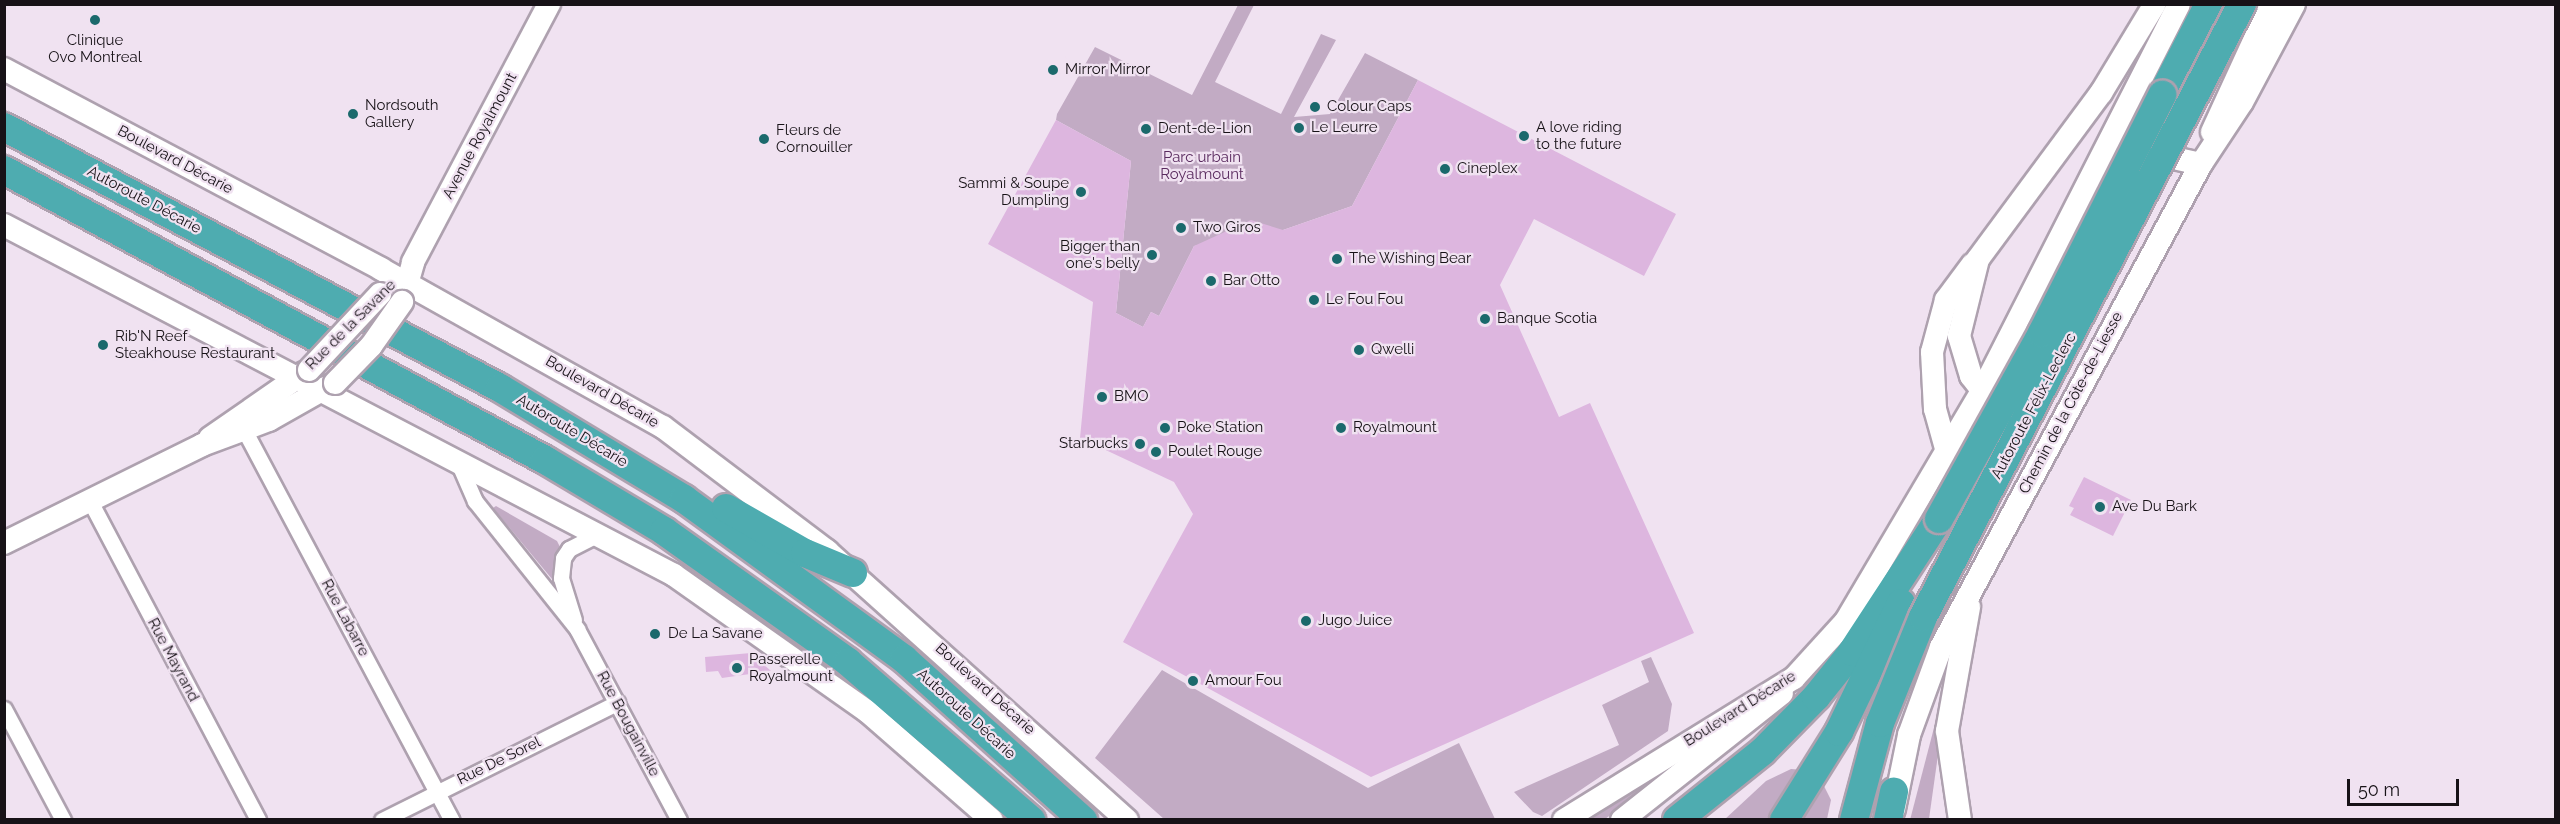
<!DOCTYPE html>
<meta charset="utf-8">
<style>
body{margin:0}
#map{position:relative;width:2560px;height:824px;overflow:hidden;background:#f0e2f1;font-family:Raleway,sans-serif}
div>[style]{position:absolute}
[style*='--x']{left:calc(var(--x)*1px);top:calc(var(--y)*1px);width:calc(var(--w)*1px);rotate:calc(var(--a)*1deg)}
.green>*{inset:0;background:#c2abc4}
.building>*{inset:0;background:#ddb6df}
.roads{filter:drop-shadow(2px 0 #aea1af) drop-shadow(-2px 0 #aea1af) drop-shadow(0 2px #aea1af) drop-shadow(0 -2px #aea1af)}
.street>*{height:15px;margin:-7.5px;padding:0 7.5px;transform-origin:7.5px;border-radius:7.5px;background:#fff}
.secondary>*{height:22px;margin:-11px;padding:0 11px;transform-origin:11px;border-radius:11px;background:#fff}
.highway>*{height:28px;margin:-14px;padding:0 14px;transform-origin:14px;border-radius:14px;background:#4eacb0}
.bridges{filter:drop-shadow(2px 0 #aea1af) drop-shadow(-2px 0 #aea1af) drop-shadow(0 2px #aea1af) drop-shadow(0 -2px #aea1af)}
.secondary-bridge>*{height:22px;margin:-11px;padding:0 11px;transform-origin:11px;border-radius:11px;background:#fff}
.highway-bridge>*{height:28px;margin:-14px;padding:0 14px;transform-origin:14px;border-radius:14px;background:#4eacb0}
.dots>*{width:16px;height:16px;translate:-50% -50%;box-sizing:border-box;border:3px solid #f0e2f1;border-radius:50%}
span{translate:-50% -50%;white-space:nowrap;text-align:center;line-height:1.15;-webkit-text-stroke:4.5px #f0e2f1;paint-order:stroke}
.poi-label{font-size:15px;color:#171217}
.left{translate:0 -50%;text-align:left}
.right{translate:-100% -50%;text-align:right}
.street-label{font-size:15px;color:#171217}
.park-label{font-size:15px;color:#5a2b5f}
.frame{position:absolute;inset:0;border:6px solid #171217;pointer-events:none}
.scale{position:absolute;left:2347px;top:779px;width:112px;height:27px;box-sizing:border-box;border:3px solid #171217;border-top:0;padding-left:8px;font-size:18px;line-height:21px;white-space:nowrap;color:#171217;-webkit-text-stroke:4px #f0e2f1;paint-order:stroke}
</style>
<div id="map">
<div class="green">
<i style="clip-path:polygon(1238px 5px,1254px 5px,1215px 82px,1281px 114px,1321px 34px,1336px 40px,1294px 117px,1330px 114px,1365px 53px,1418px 80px,1352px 206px,1283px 230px,1194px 246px,1159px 316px,1151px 312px,1143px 327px,1116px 313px,1131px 161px,1056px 120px,1057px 114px,1095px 47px,1192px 95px)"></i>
<i style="clip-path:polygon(496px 506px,557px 541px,560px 547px,552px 579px,493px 508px)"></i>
<i style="clip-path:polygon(1651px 657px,1672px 704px,1668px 731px,1542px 816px,1533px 812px,1514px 792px,1619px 745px,1602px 705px,1649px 682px,1641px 661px)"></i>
<i style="clip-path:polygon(1162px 670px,1368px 788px,1459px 743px,1495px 819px,1164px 819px,1095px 758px)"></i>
<i style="clip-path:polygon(1942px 697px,1946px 698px,1929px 819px,1910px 820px)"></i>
<i style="clip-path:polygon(1670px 764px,1674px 769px,1605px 819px,1581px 820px)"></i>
<i style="clip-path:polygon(1791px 769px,1804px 770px,1773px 819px,1724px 820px,1766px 781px)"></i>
<i style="clip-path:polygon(1823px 784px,1831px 800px,1827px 819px,1798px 820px)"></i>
</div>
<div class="building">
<i style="clip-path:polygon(1418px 80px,1676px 214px,1644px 276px,1534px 219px,1500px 285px,1559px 417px,1590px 403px,1694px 633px,1371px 777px,1123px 642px,1193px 514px,1174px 482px,1080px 438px,1093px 302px,988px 244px,1056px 120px,1131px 161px,1116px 313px,1143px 327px,1151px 312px,1159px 316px,1194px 246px,1251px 220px,1283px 230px,1352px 206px)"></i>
<i style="clip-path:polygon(2084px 477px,2131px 500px,2113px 536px,2070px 515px,2074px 508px,2069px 506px)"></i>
<i style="clip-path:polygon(751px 653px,771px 671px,722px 678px,718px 671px,706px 672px,705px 657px)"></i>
</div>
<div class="roads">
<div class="street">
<i style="--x:240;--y:422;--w:451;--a:62"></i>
<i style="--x:458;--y:462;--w:43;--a:66.4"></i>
<i style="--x:475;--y:501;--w:164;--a:51.4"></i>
<i style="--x:577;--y:629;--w:217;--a:61.9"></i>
<i style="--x:90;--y:501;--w:361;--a:62.2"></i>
<i style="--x:574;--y:620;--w:44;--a:-107.2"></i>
<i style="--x:561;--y:578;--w:20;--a:-84"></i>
<i style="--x:563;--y:558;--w:11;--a:-56"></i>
<i style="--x:569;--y:549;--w:33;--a:-27"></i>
<i style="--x:4;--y:709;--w:126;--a:62"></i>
<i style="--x:382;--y:820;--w:263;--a:-26.5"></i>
</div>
<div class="secondary">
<i style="--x:4;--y:69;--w:427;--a:27.9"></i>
<i style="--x:381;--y:269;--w:323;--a:29.3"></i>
<i style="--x:663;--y:427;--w:206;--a:37.1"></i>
<i style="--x:827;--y:551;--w:403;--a:41.9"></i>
<i style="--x:2212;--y:132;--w:141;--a:-65.3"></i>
<i style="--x:2146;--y:152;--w:56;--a:12.3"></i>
<i style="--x:4;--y:225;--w:756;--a:27.58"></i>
<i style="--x:674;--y:575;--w:237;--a:35.2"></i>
<i style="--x:868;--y:712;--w:164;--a:41.1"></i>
<i style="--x:403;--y:298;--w:37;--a:-74"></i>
<i style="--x:413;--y:262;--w:292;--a:-62.2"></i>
<i style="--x:1989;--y:399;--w:29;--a:-128"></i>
<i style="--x:1971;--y:376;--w:42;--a:-106.7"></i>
<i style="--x:1959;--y:336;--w:79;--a:-76.1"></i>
<i style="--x:1978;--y:259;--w:207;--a:-53.5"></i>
<i style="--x:2101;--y:93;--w:104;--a:-58.8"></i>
<i style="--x:210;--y:438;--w:114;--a:-34.7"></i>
<i style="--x:1947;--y:452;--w:45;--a:-105.6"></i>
<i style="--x:1935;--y:409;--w:57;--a:-93"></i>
<i style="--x:1932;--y:352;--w:54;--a:-74.9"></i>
<i style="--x:1946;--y:300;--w:44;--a:-53.4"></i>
<i style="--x:4;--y:543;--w:221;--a:-26.3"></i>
<i style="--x:202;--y:445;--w:72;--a:-20.5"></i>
<i style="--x:269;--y:420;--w:69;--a:-29.5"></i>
<i style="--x:1894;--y:809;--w:76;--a:-78.5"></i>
<i style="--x:1909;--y:735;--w:94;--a:-70"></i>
<i style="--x:1941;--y:647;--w:549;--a:-61.71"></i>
<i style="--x:2201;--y:164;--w:74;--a:-56.5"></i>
<i style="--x:2242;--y:102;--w:111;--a:-62"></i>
<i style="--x:1564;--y:820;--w:270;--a:-31.7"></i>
<i style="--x:1794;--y:678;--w:77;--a:-47.6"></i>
<i style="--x:1846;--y:621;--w:265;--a:-59.4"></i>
<i style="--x:1981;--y:393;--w:436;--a:-63"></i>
<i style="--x:1622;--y:820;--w:204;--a:-38.4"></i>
<i style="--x:1960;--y:820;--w:90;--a:-98.3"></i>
<i style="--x:1947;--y:731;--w:126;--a:-79.9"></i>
</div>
<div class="highway">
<i style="--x:2162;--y:95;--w:102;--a:-62.7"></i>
<i style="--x:4;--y:127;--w:560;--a:27.75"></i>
<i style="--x:500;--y:388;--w:215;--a:31.1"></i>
<i style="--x:684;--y:499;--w:272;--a:36"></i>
<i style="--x:904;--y:659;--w:241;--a:42"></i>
<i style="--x:4;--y:170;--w:614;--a:28.19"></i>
<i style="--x:545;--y:460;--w:139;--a:30.8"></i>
<i style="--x:664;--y:531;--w:226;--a:35.4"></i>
<i style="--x:848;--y:662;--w:242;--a:40.8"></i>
<i style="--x:726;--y:508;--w:91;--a:29.7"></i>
<i style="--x:805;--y:553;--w:52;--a:22.6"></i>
<i style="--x:1677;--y:820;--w:110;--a:-38.7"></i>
<i style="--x:1763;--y:751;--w:76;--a:-45.5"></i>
<i style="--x:1816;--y:697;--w:58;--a:-51.3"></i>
<i style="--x:1852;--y:652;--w:159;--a:-56.8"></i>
<i style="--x:1784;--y:820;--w:104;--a:-58"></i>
<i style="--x:1839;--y:732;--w:143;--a:-64.3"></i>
<i style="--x:1888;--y:820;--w:29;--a:-78"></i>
</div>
</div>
<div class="bridges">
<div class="secondary-bridge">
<i style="--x:309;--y:370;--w:104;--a:-46.9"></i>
<i style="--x:335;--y:383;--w:52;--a:-45.8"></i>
<i style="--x:371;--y:346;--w:54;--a:-54.8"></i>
</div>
<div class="highway-bridge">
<i style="--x:1939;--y:519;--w:213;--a:-61"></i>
<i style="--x:2042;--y:333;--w:267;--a:-63.2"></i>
<i style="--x:1854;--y:820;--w:100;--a:-75"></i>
<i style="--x:1880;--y:723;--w:114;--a:-67.9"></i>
<i style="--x:1923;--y:617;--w:691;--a:-62.51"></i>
</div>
</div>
<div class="dots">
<i style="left:95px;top:20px;background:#1b696c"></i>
<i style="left:1053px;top:70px;background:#1b696c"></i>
<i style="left:1315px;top:107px;background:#1b696c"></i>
<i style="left:353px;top:114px;background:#1b696c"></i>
<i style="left:1299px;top:128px;background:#1b696c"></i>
<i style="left:1146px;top:129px;background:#1b696c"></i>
<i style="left:1524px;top:136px;background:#1b696c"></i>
<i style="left:764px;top:139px;background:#1b696c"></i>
<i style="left:1445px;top:169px;background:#1b696c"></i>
<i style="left:1081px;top:192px;background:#1b696c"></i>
<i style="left:1181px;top:228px;background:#1b696c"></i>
<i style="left:1152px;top:255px;background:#1b696c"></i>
<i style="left:1337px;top:259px;background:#1b696c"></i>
<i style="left:1211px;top:281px;background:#1b696c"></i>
<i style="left:1314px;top:300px;background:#1b696c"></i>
<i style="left:1485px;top:319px;background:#1b696c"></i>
<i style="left:103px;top:345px;background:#1b696c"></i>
<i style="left:1359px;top:350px;background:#1b696c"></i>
<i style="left:1102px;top:397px;background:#1b696c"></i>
<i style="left:1165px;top:428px;background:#1b696c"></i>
<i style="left:1341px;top:428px;background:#1b696c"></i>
<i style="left:1140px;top:444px;background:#1b696c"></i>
<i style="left:1156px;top:452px;background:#1b696c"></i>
<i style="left:2100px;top:507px;background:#1b696c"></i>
<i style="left:1306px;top:621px;background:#1b696c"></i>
<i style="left:655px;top:634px;background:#1b696c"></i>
<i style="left:737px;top:668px;background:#1b696c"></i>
<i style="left:1193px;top:681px;background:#1b696c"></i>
</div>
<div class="poi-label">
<span style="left:95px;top:49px">Clinique<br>Ovo Montreal</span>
<span class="left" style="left:1065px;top:70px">Mirror Mirror</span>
<span class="left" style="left:365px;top:114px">Nordsouth<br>Gallery</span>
<span class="left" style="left:1327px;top:107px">Colour Caps</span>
<span class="left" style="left:1536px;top:136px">A love riding<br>to the future</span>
<span class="left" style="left:1311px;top:128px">Le Leurre</span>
<span class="left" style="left:1158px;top:129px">Dent-de-Lion</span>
<span class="left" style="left:776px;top:139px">Fleurs de<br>Cornouiller</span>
<span class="left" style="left:1457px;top:169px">Cineplex</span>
<span class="right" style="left:1069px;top:192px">Sammi &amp; Soupe<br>Dumpling</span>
<span class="left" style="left:1193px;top:228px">Two Giros</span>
<span class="right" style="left:1140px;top:255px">Bigger than<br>one's belly</span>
<span class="left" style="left:1349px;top:259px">The Wishing Bear</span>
<span class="left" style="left:1223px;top:281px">Bar Otto</span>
<span class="left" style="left:1326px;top:300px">Le Fou Fou</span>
<span class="left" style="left:1497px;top:319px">Banque Scotia</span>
<span class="left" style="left:115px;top:345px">Rib'N Reef<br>Steakhouse Restaurant</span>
<span class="left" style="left:1371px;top:350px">Qwelli</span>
<span class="left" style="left:1114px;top:397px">BMO</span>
<span class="left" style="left:1177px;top:428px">Poke Station</span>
<span class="left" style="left:1353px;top:428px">Royalmount</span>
<span class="right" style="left:1128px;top:444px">Starbucks</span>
<span class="left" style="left:1168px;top:452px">Poulet Rouge</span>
<span class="left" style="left:2112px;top:507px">Ave Du Bark</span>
<span class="left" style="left:1318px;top:621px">Jugo Juice</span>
<span class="left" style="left:668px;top:634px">De La Savane</span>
<span class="left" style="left:749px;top:668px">Passerelle<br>Royalmount</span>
<span class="left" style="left:1205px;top:681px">Amour Fou</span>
</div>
<div class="street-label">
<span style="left:480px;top:136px;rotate:-62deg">Avenue Royalmount</span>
<span style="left:175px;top:160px;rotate:28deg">Boulevard Décarie</span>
<span style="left:144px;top:200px;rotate:28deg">Autoroute Décarie</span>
<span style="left:351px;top:325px;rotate:-45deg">Rue de la Savane</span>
<span style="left:602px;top:392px;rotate:30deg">Boulevard Décarie</span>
<span style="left:2071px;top:403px;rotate:-62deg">Chemin de la Côte-de-Liesse</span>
<span style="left:2034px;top:406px;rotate:-62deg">Autoroute Félix-Leclerc</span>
<span style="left:572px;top:431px;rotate:31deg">Autoroute Décarie</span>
<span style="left:345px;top:618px;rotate:62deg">Rue Labarre</span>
<span style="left:173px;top:660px;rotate:62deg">Rue Mayrand</span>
<span style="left:985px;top:689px;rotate:42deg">Boulevard Décarie</span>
<span style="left:1740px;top:709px;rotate:-32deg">Boulevard Décarie</span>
<span style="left:966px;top:714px;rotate:42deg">Autoroute Décarie</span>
<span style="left:628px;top:724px;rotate:62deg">Rue Bougainville</span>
<span style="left:499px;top:761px;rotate:-26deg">Rue De Sorel</span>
</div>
<div class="park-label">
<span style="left:1202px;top:166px">Parc urbain<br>Royalmount</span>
</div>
<div class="frame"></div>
<div class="scale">50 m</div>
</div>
